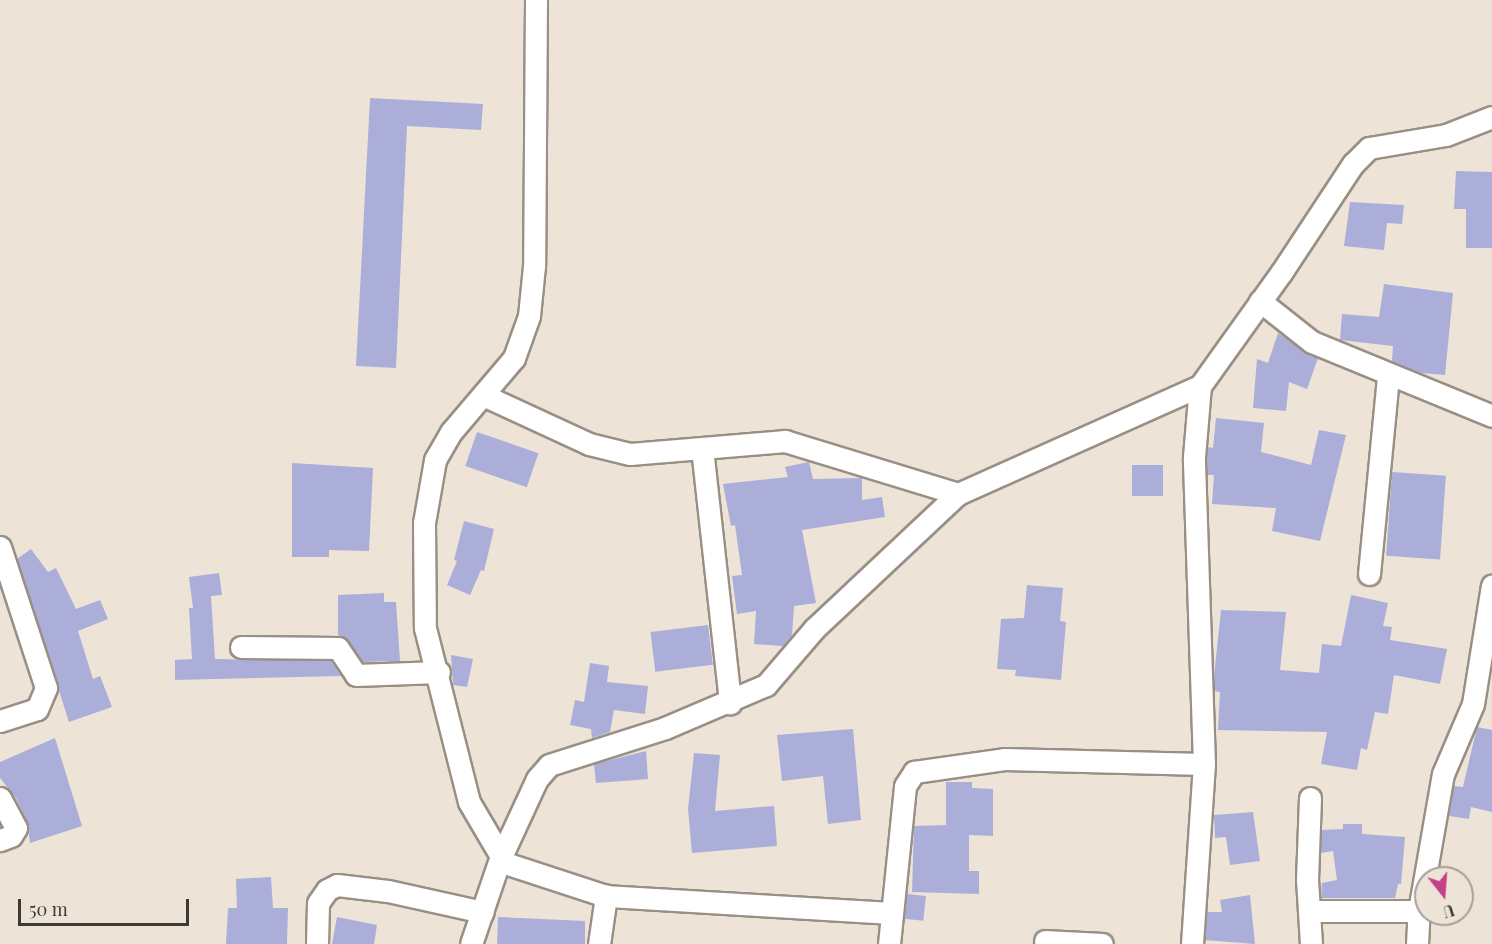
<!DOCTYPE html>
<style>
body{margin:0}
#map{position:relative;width:1492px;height:944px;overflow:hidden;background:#ede3d7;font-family:"Playfair Display",serif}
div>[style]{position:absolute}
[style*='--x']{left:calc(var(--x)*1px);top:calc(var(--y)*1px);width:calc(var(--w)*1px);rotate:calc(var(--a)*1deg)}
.building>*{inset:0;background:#abaed9;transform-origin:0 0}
.roads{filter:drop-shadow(2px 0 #998f84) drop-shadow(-2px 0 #998f84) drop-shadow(0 2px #998f84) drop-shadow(0 -2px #998f84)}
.street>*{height:21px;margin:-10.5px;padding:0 10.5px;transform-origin:10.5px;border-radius:10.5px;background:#fff}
span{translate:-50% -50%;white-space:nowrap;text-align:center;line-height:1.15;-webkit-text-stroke:4.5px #ede3d7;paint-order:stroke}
.north{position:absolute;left:1414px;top:866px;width:60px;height:60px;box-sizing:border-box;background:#ede3d7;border:2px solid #a79f96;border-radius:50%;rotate:163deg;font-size:16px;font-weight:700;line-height:24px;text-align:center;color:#3d3934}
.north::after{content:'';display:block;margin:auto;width:21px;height:27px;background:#c2418a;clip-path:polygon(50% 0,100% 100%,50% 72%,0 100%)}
.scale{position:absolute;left:18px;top:899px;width:171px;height:27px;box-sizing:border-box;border:3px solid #3d3934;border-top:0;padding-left:8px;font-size:18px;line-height:21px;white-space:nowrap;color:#3d3934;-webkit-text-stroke:4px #ede3d7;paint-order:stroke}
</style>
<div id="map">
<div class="building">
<i style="clip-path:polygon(370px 98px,483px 104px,481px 130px,407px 126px,396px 368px,356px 366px)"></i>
<i style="clip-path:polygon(1456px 171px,1492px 172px,1492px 248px,1466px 248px,1466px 209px,1454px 209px)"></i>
<i style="clip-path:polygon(1350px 202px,1404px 205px,1402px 224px,1387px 223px,1384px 250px,1344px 246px)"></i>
<i style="clip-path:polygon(1384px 284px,1453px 293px,1445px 375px,1421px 373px,1392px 361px,1393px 346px,1340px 340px,1342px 314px,1379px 317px)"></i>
<i style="clip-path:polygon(1278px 333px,1318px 358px,1307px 389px,1289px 382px,1286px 411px,1253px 408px,1257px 359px,1268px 363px)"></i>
<i style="clip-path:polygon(1216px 418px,1264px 423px,1261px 452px,1311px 465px,1319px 430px,1346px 435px,1320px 541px,1272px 531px,1276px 508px,1212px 504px,1214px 475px,1207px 475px,1207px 457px,1208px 447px,1213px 448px)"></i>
<i style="left:477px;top:432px;width:65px;height:36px;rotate:19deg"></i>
<i style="clip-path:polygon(809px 462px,813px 479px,862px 478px,862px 500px,882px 497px,885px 517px,802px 530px,816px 603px,794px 606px,792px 635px,783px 646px,754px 644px,756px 611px,737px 614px,732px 576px,742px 575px,735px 525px,731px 526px,723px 484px,788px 477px,785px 467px)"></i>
<i style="clip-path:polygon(292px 463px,373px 468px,369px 551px,329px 550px,329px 557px,292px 557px)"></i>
<i style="left:1132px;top:465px;width:31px;height:31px"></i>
<i style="left:1392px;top:472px;width:54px;height:84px;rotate:4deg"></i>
<i style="clip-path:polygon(464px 521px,494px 529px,484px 571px,481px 570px,470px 595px,447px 585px,457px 561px,454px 560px)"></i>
<i style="clip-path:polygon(31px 549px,48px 572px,56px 568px,76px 609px,100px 600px,108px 619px,78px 631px,93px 679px,100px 676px,112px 707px,69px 722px,17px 559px)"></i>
<i style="clip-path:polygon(219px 573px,222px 595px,211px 596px,215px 659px,331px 661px,341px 676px,175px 680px,175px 660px,192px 659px,189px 608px,193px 608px,189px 577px)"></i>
<i style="clip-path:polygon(1027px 585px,1063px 588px,1060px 621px,1066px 622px,1061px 680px,1015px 676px,1016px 670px,997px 669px,1001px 619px,1024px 618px)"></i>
<i style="clip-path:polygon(384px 593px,384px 602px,396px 602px,400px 661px,363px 662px,348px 641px,338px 635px,338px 595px)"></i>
<i style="clip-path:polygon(1351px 595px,1388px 603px,1383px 626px,1392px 627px,1390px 640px,1447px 649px,1440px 684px,1394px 675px,1388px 714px,1375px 712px,1367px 750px,1361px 748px,1357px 770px,1321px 764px,1327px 732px,1218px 730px,1220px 692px,1214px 691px,1214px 676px,1221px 610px,1286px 612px,1280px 670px,1319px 673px,1322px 644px,1341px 646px)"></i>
<i style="left:708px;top:625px;width:40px;height:58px;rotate:83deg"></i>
<i style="clip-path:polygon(451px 655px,473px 659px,467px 687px,453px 685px)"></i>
<i style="clip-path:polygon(590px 663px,609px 666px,607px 682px,648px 686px,645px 714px,614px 710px,610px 732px,592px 738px,591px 729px,570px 725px,575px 700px,584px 702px)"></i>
<i style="clip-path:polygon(1477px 727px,1492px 730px,1492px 812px,1471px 807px,1469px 819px,1449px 816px,1454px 786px,1463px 787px)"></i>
<i style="clip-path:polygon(853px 729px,861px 820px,828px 824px,823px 776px,782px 781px,777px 735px)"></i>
<i style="clip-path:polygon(55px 738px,82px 826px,30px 843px,27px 822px,16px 798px,0 778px,0 762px)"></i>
<i style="clip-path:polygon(646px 751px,648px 779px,596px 783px,594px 764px)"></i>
<i style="clip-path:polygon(694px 753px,720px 755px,715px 811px,774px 806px,777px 846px,692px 853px,688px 809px)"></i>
<i style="clip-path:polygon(946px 782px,972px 782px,972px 788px,993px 789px,993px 836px,969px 835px,969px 871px,979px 871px,979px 894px,912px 892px,914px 826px,946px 825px)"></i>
<i style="clip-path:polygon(1253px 812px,1260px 861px,1230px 865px,1226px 837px,1215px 838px,1214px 815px)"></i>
<i style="clip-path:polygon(1343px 824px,1362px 824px,1362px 834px,1405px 837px,1401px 884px,1398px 884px,1395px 898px,1321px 898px,1322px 883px,1337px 880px,1333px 851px,1321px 853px,1322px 830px,1343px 829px)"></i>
<i style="clip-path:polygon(271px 877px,273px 908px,288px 908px,287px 944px,226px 944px,228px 908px,237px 908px,236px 879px)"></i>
<i style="left:907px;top:894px;width:19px;height:25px;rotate:6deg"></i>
<i style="clip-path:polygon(1250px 895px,1255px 944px,1205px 940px,1207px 912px,1222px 912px,1220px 900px)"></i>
<i style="clip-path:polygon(337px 917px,377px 925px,374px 944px,332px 944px)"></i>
<i style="clip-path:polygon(498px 917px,585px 921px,585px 944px,497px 944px)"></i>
</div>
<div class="roads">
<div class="street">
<i style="--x:536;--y:0;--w:266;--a:90.4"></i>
<i style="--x:534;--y:266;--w:50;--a:95.7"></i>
<i style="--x:529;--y:316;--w:45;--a:109.7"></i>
<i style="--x:514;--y:358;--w:97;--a:130.4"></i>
<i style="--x:451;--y:432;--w:32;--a:120"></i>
<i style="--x:435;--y:460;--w:64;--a:99.9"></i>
<i style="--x:424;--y:523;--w:105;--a:89.5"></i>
<i style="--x:425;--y:628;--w:179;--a:75.8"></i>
<i style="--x:469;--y:802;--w:71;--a:59.5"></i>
<i style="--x:505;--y:863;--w:106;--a:18.1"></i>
<i style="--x:606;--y:896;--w:284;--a:3.4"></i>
<i style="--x:1260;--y:301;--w:66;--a:38.3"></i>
<i style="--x:1312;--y:342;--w:195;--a:22.3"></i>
<i style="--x:483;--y:395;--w:117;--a:24.8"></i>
<i style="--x:589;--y:444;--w:42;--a:13.7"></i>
<i style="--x:630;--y:454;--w:156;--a:-4.8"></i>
<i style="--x:785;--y:441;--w:181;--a:17"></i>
<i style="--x:702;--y:448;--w:257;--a:83.7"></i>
<i style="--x:0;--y:547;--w:148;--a:71.9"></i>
<i style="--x:46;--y:688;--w:23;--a:113"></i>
<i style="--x:37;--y:709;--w:39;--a:162"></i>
<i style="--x:1369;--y:574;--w:200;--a:-84.5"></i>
<i style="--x:241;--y:647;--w:97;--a:0.6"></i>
<i style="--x:338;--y:648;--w:32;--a:56"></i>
<i style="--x:356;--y:675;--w:83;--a:-2.1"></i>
<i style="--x:0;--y:798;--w:34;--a:62"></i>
<i style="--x:16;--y:828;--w:9;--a:122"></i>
<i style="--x:11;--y:836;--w:12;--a:160"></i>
<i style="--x:1310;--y:798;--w:81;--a:92.1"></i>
<i style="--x:1307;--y:879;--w:65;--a:86.5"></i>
<i style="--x:1310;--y:911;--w:109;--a:0"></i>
<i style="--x:1045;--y:941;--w:57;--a:3"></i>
<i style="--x:317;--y:944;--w:41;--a:-88.6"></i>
<i style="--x:318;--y:903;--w:16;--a:-55"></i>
<i style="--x:327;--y:890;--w:11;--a:-27"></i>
<i style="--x:337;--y:885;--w:51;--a:6.7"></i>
<i style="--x:388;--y:891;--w:97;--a:12.5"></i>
<i style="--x:471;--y:944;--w:90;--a:-71.2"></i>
<i style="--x:500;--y:859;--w:88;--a:-65.2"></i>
<i style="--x:537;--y:779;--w:18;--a:-49"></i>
<i style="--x:549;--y:765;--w:122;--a:-17.7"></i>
<i style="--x:665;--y:728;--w:110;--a:-23.1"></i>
<i style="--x:766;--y:685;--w:74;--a:-49.4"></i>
<i style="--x:814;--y:629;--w:197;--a:-43.2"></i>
<i style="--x:958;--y:494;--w:265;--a:-24.1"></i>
<i style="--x:599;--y:944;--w:49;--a:-81.7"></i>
<i style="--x:889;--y:944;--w:159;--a:-84.2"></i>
<i style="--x:905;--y:786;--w:17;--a:-57"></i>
<i style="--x:914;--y:772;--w:91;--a:-8.2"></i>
<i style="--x:1004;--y:759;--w:200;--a:1.4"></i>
<i style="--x:1192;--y:944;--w:180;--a:-86.2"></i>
<i style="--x:1204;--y:764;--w:307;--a:-91.9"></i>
<i style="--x:1194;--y:457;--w:71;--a:-85.2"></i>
<i style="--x:1200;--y:386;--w:139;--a:-54.4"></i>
<i style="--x:1281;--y:273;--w:131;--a:-56.6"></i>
<i style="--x:1353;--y:164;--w:23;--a:-45"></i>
<i style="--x:1369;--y:148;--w:78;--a:-9.6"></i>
<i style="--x:1446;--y:135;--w:49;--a:-21.4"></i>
<i style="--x:1417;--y:944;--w:33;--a:-87"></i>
<i style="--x:1419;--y:911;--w:139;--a:-80.1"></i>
<i style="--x:1443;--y:774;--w:76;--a:-66.8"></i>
<i style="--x:1473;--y:704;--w:120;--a:-80.9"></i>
</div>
</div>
<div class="north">U</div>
<div class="scale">50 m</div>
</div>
